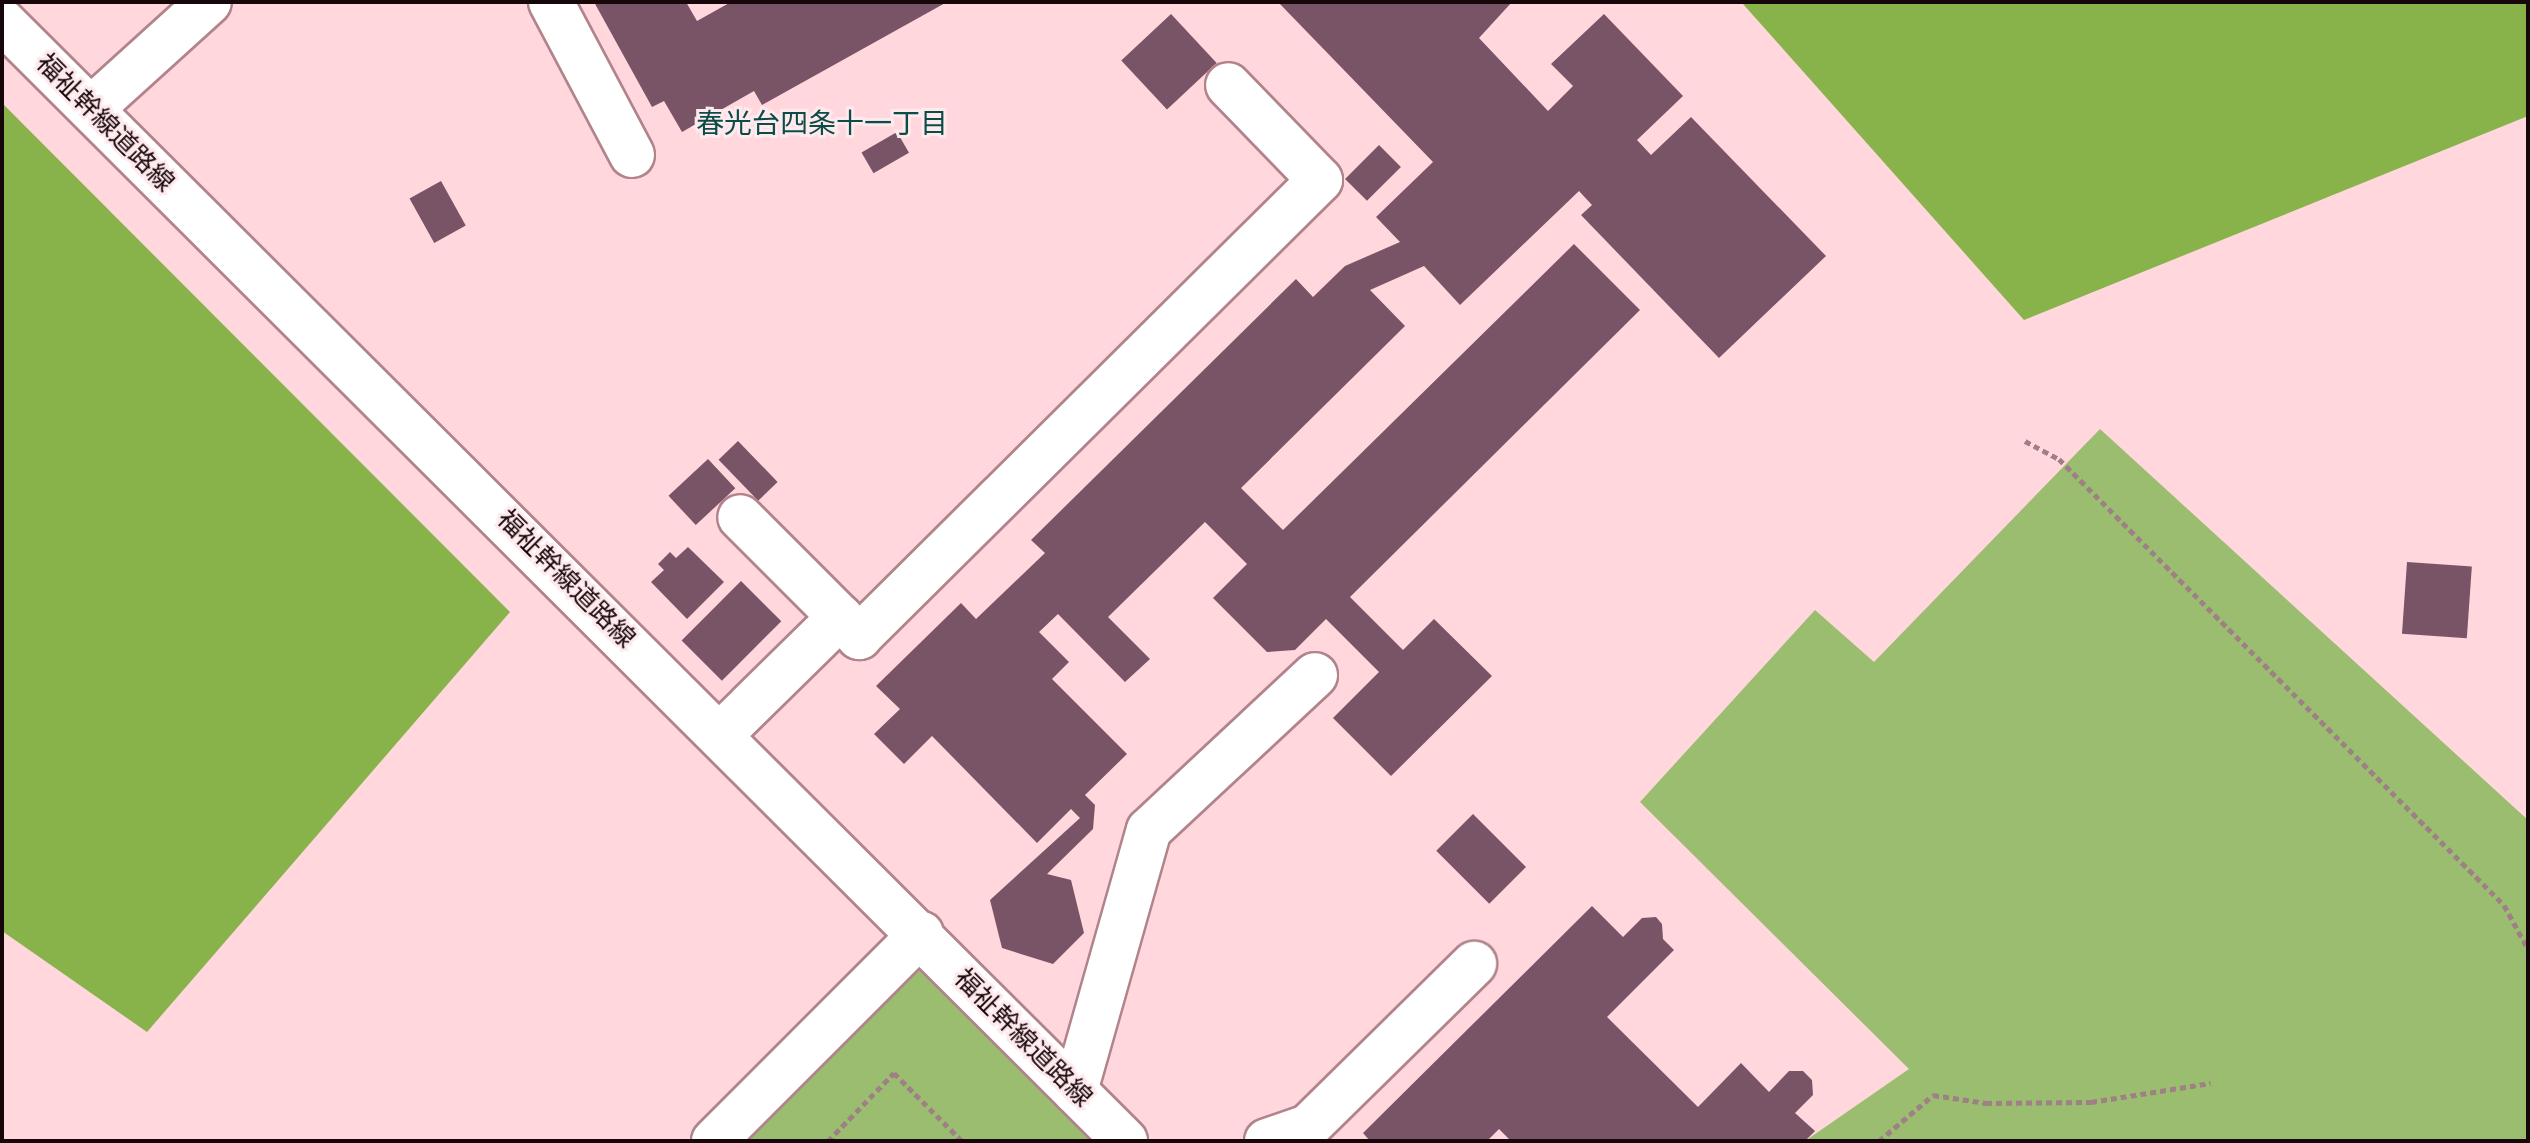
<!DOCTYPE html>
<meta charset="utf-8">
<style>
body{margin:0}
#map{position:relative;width:2530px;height:1143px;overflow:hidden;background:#ffd7dd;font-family:"Nunito Sans","Noto Sans JP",sans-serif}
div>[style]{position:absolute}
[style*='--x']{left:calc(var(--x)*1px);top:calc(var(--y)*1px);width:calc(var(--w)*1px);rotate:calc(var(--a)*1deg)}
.green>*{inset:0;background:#9abd70}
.forest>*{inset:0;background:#87b34a}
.building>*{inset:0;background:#795466;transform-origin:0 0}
.path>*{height:5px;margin-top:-2.5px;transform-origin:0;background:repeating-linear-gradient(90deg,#9e8085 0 6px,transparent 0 10px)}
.roads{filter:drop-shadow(2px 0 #b1848b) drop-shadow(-2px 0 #b1848b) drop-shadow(0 2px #b1848b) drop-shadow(0 -2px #b1848b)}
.minor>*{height:44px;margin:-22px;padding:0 22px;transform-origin:22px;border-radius:22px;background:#fff}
span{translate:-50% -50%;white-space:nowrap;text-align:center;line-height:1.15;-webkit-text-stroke:6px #feeaed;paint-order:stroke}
.street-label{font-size:26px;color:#17070a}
.neighbourhood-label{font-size:28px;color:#0c4b47}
.frame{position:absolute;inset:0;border:4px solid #17070a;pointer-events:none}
</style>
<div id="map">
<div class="green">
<i style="clip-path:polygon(2100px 429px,2528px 820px,2528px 1141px,1805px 1141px,1909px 1069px,1640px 802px,1815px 610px,1874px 662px)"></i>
<i style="clip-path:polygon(937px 950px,1125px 1141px,748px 1141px)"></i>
</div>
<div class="forest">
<i style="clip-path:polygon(2528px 2px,2528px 116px,2024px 320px,1743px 4px)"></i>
<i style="clip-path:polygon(2px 103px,510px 612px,147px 1032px,2px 931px)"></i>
</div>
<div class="building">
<i style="clip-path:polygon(594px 2px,686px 2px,697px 21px,731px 2px,947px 2px,762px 105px,754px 91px,682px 132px,664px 101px,652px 107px)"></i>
<i style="clip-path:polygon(1278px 2px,1512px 2px,1479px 38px,1548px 111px,1573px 86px,1551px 64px,1604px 14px,1683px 96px,1637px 140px,1651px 155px,1691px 117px,1826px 256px,1719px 358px,1581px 215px,1592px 205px,1579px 191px,1460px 305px,1424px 266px,1370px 290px,1405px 326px,1241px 488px,1283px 530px,1574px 244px,1640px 310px,1350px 597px,1403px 650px,1434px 619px,1492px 676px,1391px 776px,1333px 718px,1379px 672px,1326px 619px,1295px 650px,1267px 652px,1213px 598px,1247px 564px,1205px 522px,1108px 617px,1150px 659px,1125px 682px,1058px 614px,1039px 632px,1069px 662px,1052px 679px,1127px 754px,1085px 795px,1095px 805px,1093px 829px,1047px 874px,1071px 880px,1084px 933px,1053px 964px,1002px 948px,990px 900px,1080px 818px,1071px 809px,1037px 843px,932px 736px,904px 764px,874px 734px,900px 709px,876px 686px,961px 603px,976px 619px,1045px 553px,1031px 540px,1296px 279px,1313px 297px,1345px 266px,1400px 242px,1376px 217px,1433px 162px)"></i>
<i style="left:1171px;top:14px;width:67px;height:68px;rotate:47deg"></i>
<i style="left:897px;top:132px;width:24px;height:41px;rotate:60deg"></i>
<i style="left:1379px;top:145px;width:31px;height:48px;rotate:45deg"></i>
<i style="left:441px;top:181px;width:51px;height:36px;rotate:61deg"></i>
<i style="left:738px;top:441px;width:57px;height:27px;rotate:46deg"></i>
<i style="left:708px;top:459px;width:40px;height:54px;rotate:47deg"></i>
<i style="clip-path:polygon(688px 547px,724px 582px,687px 619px,651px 582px,664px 570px,658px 564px,670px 552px,676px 558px)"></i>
<i style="left:2407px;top:562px;width:65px;height:72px;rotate:4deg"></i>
<i style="left:741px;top:581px;width:57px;height:84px;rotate:45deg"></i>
<i style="left:1473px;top:814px;width:75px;height:52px;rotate:45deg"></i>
<i style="clip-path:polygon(1592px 906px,1623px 937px,1642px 918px,1656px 917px,1662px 924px,1663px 939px,1674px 950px,1607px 1017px,1698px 1107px,1741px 1063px,1769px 1092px,1789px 1071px,1803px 1071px,1812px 1080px,1813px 1095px,1795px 1113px,1815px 1131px,1805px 1141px,1511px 1141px,1499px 1129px,1487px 1141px,1370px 1141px,1363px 1133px)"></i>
</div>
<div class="path">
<i style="--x:2025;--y:441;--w:38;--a:28"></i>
<i style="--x:2059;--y:459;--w:630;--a:45.06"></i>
<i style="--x:2504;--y:905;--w:50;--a:61.4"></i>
<i style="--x:828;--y:1141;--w:95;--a:-45.9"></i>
<i style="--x:894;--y:1073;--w:96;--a:45"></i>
<i style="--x:1879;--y:1141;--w:71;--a:-40.4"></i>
<i style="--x:1933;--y:1095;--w:54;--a:8.6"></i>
<i style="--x:1986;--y:1103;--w:105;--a:-0.5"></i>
<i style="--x:2091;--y:1102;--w:121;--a:-9"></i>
</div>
<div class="roads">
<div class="minor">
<i style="--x:551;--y:2;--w:173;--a:62.1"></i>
<i style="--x:2;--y:21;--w:1586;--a:44.92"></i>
<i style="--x:91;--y:109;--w:159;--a:-42.2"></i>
<i style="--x:840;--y:617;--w:28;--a:46"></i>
<i style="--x:859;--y:637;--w:649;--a:-44.75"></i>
<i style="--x:1320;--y:180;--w:132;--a:-134.1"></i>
<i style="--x:721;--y:734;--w:167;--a:-44.5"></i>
<i style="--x:840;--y:617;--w:141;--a:-135"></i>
<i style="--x:1075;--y:1091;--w:271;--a:-74.2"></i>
<i style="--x:1149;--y:830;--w:227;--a:-43"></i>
<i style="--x:714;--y:1141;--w:293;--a:-45"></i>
<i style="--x:1267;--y:1141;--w:43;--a:-18.9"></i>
<i style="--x:1308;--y:1127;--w:233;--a:-44.5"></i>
</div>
</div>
<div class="street-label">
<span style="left:105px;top:123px;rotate:45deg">福祉幹線道路線</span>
<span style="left:566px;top:579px;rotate:45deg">福祉幹線道路線</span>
<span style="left:1023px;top:1038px;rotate:45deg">福祉幹線道路線</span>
</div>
<div class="neighbourhood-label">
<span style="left:822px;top:124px">春光台四条十一丁目</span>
</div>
<div class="frame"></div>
</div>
